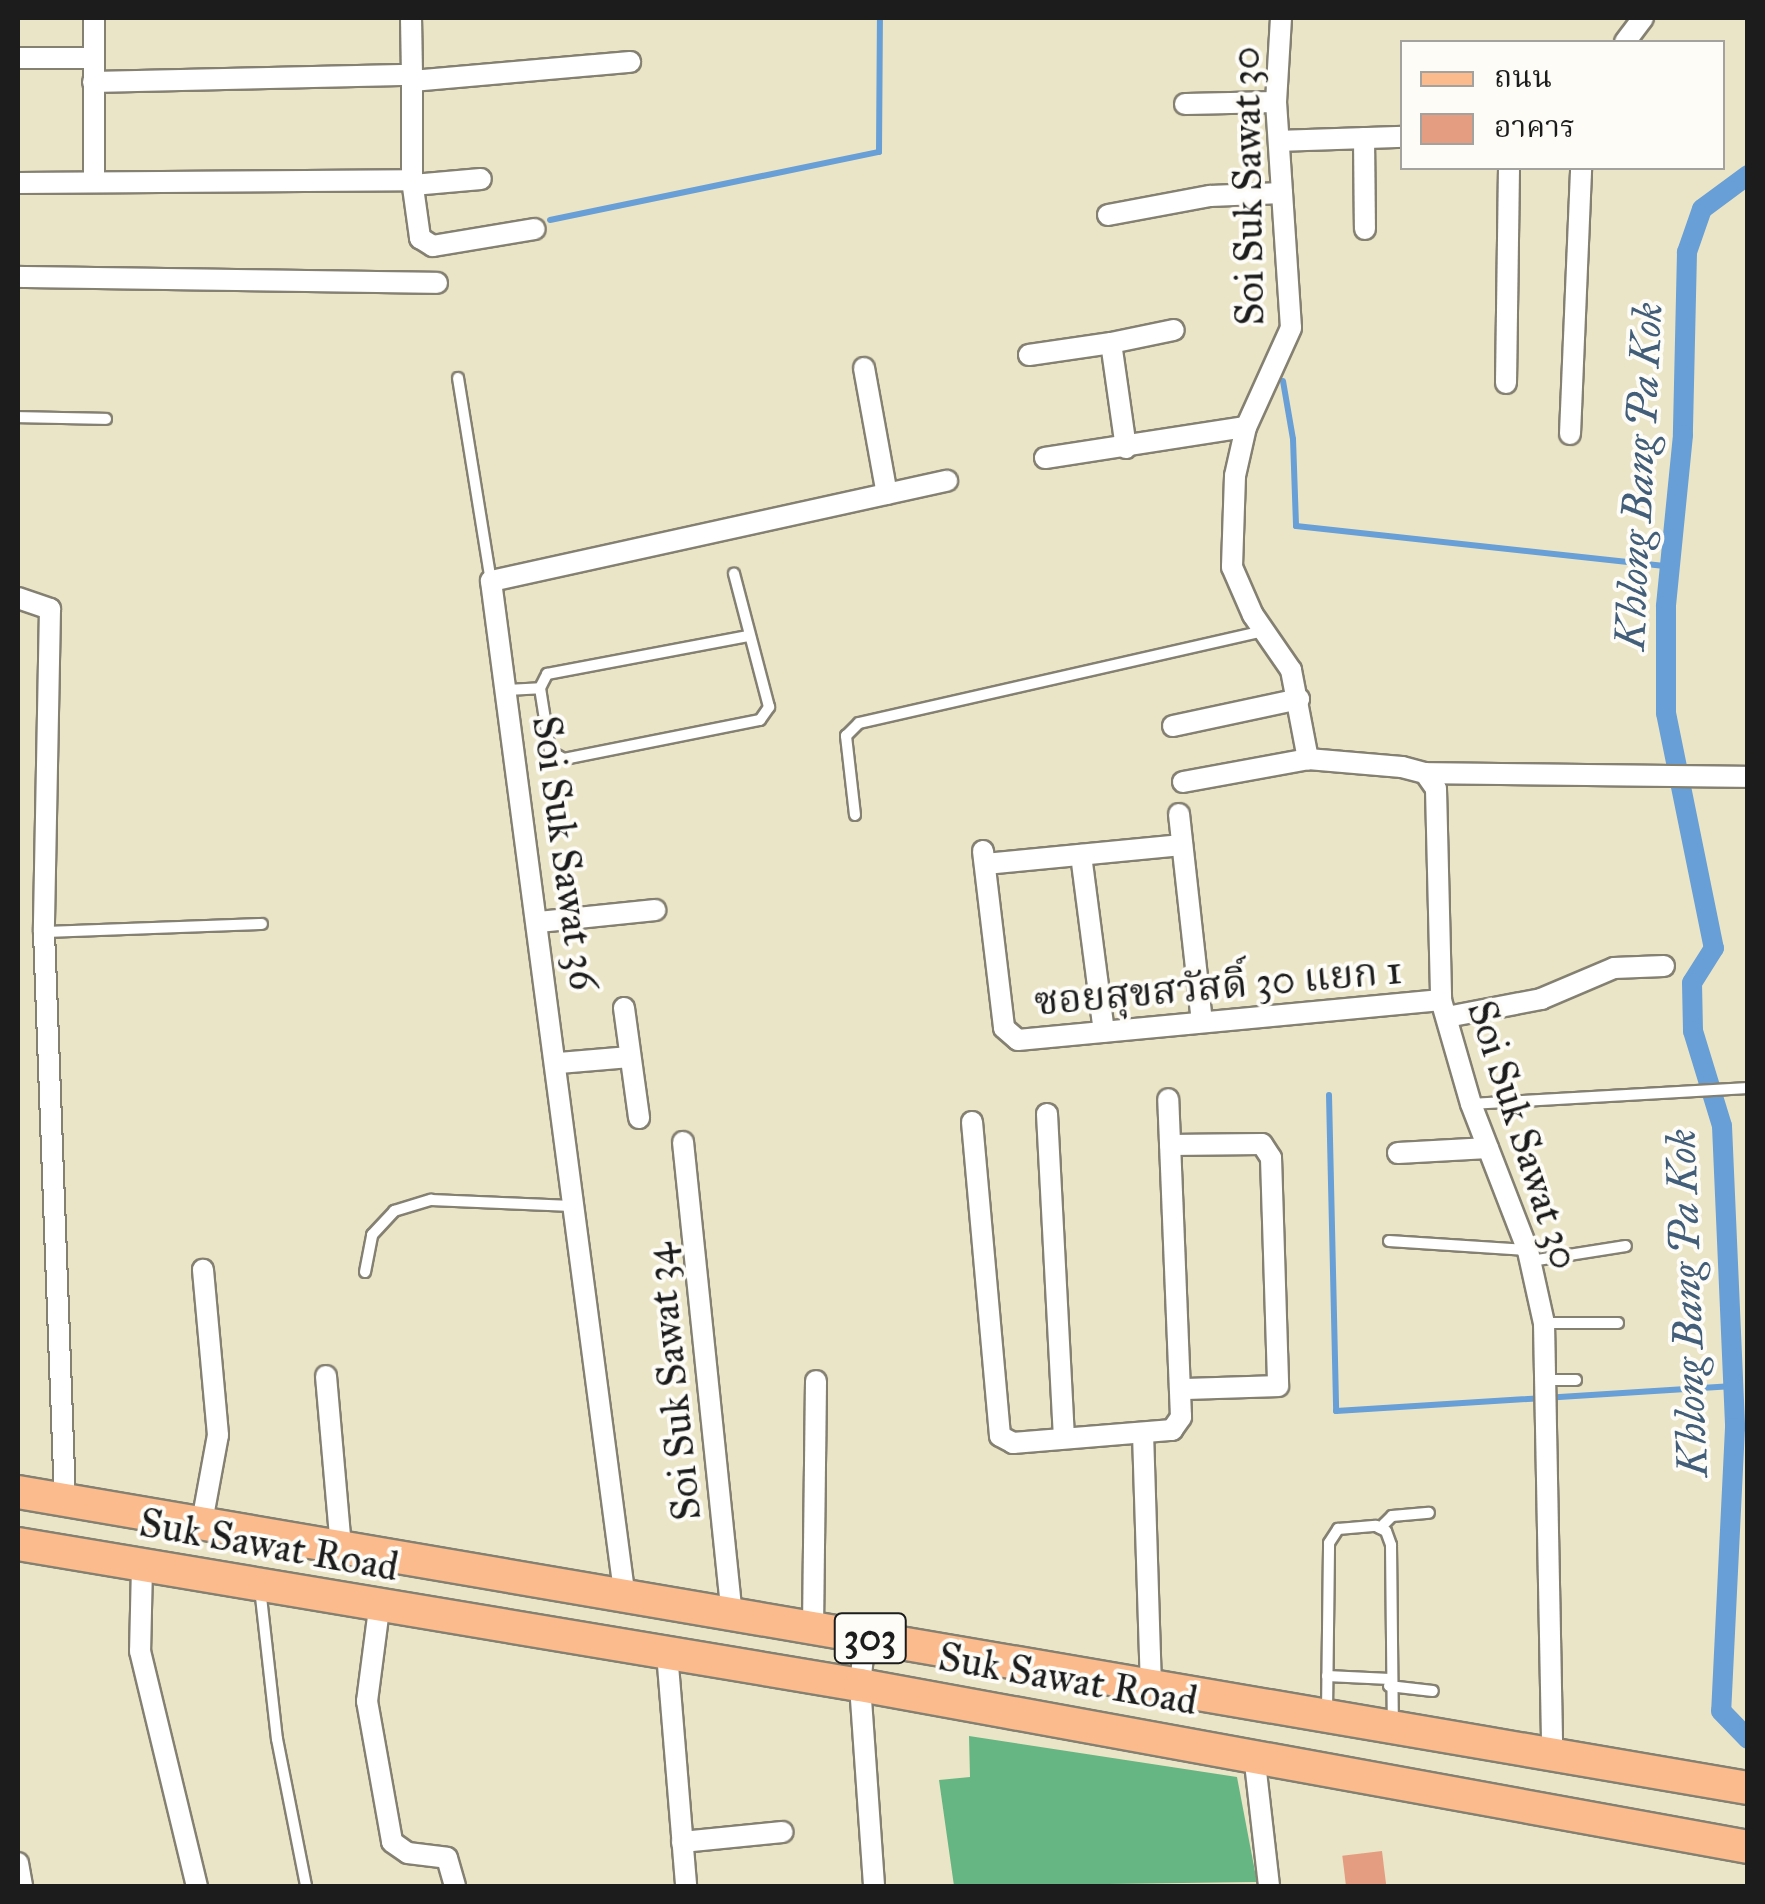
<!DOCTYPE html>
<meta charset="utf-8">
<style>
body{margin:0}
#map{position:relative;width:1765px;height:1904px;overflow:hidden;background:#ebe5c7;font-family:"IM FELL Great Primer","Noto Serif Thai",serif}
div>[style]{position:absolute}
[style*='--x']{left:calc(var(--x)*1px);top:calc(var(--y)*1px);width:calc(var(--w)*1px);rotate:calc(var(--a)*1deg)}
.forest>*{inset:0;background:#66b683}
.stream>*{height:6px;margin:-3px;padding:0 3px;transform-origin:3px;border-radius:3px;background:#689fd6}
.canal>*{height:20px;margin:-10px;padding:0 10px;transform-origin:10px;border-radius:10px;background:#689fd6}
.building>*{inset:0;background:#e49d81;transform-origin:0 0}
.roads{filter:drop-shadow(2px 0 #848072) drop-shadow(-2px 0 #848072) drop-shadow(0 2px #848072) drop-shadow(0 -2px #848072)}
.service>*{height:10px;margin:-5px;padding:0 5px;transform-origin:5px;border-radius:5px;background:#fff}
.minor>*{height:20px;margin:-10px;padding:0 10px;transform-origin:10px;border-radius:10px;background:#fff}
.primary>*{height:32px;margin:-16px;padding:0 16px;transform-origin:16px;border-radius:16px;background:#fbbb8c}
span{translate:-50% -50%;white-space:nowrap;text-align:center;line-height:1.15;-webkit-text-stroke:8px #fdfcf7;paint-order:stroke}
.shield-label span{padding:2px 8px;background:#fdfcf7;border:2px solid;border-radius:8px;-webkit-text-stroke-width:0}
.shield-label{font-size:38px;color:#1c1c1c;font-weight:700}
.street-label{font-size:40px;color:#1c1c1c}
.water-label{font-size:42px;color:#425e79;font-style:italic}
.frame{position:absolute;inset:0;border:20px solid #1c1c1c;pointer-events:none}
.legend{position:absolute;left:1400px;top:40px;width:325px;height:130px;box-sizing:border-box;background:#fdfcf7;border:2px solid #a3a29f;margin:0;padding:12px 18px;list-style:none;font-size:30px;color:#1c1c1c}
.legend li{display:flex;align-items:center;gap:20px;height:50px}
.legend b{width:50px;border:2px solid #a3a29f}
</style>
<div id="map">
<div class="forest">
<i style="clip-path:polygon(969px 1736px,1237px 1777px,1257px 1882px,954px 1886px,939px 1780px,970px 1777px)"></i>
</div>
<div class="stream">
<i style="--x:550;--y:220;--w:336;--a:-11.7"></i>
<i style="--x:879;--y:152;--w:134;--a:-89.6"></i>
<i style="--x:1283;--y:381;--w:59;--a:80.2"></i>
<i style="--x:1293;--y:439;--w:87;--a:88"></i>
<i style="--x:1296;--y:526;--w:373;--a:6.2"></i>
<i style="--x:1329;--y:1095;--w:316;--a:88.7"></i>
<i style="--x:1336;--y:1411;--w:398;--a:-3.6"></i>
</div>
<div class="canal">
<i style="--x:1748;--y:175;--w:57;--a:143.5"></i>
<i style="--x:1702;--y:209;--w:46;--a:109.2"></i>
<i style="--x:1687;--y:252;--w:183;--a:91.3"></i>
<i style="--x:1683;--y:435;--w:172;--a:95.7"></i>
<i style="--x:1666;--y:606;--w:107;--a:90"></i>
<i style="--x:1666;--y:713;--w:240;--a:78.5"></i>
<i style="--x:1714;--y:948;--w:41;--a:122.2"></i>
<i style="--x:1692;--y:983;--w:48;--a:88.8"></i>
<i style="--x:1693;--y:1031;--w:99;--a:73"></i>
<i style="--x:1722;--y:1126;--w:302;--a:87.5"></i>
<i style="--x:1735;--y:1428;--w:283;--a:92.8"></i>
<i style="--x:1721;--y:1711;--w:39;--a:46"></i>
</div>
<div class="building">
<i style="left:1382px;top:1851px;width:35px;height:40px;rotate:83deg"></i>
</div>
<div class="roads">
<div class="service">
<i style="--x:458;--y:378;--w:206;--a:80.8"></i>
<i style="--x:18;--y:417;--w:88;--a:1.3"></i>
<i style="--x:540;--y:688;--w:16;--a:-63"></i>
<i style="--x:547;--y:674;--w:206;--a:-10.7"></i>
<i style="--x:507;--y:690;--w:33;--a:-3"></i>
<i style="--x:540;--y:688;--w:64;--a:81"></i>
<i style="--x:550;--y:751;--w:16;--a:30"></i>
<i style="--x:564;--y:759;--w:200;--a:-11.3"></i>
<i style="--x:760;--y:720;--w:16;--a:-55"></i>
<i style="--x:769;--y:707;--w:138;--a:-104.7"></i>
<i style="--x:855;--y:815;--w:80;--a:-96.5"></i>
<i style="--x:846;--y:736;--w:18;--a:-45"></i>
<i style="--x:859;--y:723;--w:415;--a:-12.8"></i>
<i style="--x:44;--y:932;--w:218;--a:-2.1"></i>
<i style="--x:1471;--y:1104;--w:277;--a:-3.3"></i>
<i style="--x:1389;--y:1241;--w:138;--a:3.7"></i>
<i style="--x:1531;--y:1261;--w:96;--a:-9"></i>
<i style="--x:365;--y:1272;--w:38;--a:-79"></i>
<i style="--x:372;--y:1235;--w:33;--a:-47"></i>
<i style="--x:394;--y:1211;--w:39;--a:-17"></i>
<i style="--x:431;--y:1200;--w:141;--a:2.4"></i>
<i style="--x:1544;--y:1323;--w:74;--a:0"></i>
<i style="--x:1549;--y:1380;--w:27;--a:0"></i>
<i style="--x:1380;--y:1528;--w:17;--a:-45"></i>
<i style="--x:1392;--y:1516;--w:37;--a:-5"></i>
<i style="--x:260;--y:1588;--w:152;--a:83.6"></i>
<i style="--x:277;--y:1739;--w:150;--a:78.8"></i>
<i style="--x:1327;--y:1676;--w:63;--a:2.7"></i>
<i style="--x:1389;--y:1686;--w:44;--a:6.5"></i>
<i style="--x:1327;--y:1712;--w:169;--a:-89.3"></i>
<i style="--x:1329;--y:1543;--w:17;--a:-57"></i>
<i style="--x:1338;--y:1529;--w:38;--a:-5"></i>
<i style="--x:1376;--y:1526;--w:11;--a:27"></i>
<i style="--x:1386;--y:1531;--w:15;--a:70"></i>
<i style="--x:1391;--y:1545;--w:178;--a:89.4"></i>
</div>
<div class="minor">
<i style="--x:1281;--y:18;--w:84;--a:93.4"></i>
<i style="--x:1276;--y:102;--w:226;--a:86.2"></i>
<i style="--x:1291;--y:328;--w:109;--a:114.4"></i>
<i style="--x:1246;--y:427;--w:50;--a:102.7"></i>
<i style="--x:1235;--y:476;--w:91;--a:91.9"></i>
<i style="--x:1232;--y:567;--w:52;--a:66.4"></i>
<i style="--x:1253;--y:615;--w:67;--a:55.4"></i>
<i style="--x:1291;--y:670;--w:91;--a:79.2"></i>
<i style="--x:1308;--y:759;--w:94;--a:4.9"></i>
<i style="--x:1402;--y:767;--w:24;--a:15"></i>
<i style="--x:1425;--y:773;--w:19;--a:55"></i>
<i style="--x:1436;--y:789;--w:211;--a:88.6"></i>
<i style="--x:1441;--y:1000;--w:108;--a:73.9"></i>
<i style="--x:1471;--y:1104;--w:158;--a:68.8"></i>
<i style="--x:1528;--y:1251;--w:74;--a:77.5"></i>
<i style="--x:1544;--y:1323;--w:432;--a:88.9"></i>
<i style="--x:1625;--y:42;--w:30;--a:-53"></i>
<i style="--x:18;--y:58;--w:75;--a:0"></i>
<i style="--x:412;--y:75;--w:105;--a:90"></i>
<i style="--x:412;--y:180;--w:59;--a:82.1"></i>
<i style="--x:420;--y:238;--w:15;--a:32"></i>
<i style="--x:433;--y:246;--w:103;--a:-9.5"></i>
<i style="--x:412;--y:81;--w:219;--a:-5"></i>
<i style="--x:93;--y:82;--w:319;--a:-1.3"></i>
<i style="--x:412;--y:75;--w:57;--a:-91"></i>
<i style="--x:1185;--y:104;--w:91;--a:-1.3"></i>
<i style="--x:1364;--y:138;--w:91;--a:89.4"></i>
<i style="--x:1279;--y:141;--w:123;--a:-1.9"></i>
<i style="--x:94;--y:182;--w:164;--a:-90"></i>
<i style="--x:18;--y:183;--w:394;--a:-0.4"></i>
<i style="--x:413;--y:185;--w:68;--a:-5"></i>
<i style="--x:1108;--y:215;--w:104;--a:-10.6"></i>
<i style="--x:1210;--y:196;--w:72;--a:-2.4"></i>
<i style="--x:18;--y:277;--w:419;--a:0.8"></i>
<i style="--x:1029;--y:355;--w:83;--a:-8.3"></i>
<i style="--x:864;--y:368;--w:128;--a:79.7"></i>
<i style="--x:1506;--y:383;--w:215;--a:-89.2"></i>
<i style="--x:1570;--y:434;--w:266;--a:-87.6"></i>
<i style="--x:1126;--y:448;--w:106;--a:-98.1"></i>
<i style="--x:1111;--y:343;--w:64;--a:-11.7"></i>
<i style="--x:1045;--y:458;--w:203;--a:-8.8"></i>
<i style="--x:18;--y:598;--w:34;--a:19"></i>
<i style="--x:50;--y:609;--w:323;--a:91.1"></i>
<i style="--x:44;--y:932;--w:568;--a:87.88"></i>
<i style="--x:1173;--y:726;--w:129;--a:-12.1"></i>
<i style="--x:1425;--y:773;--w:323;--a:0.7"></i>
<i style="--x:1183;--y:782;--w:127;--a:-10.4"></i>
<i style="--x:1179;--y:814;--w:208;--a:83.7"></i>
<i style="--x:983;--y:851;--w:178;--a:83.2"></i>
<i style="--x:1004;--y:1028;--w:18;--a:41"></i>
<i style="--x:1018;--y:1040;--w:425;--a:-5.4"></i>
<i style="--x:1081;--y:855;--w:178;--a:82.6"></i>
<i style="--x:985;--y:864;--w:198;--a:-5.5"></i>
<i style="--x:539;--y:922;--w:117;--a:-5.9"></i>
<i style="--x:624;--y:1008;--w:111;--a:82.2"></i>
<i style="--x:1447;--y:1017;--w:96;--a:-10.8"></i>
<i style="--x:1541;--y:999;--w:79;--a:-23"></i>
<i style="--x:1614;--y:968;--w:50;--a:-2.3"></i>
<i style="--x:559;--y:1063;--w:71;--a:-4.8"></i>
<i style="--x:1047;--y:1114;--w:323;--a:87"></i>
<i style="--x:972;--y:1122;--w:315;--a:84.9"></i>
<i style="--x:1000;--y:1436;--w:15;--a:28"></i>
<i style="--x:1013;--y:1443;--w:160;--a:-4.7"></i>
<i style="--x:1172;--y:1430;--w:16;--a:-55"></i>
<i style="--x:1181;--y:1417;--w:318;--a:-92.3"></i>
<i style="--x:683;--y:1142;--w:475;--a:84.1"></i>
<i style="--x:1170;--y:1145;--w:92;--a:-0.6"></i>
<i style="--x:1262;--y:1144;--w:17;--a:57"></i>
<i style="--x:1271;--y:1158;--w:228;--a:88.2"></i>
<i style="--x:1278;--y:1386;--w:98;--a:178.2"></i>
<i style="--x:1398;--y:1153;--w:90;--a:-3.2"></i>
<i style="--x:326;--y:1376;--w:172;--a:85"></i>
<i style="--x:1143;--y:1433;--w:250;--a:88.2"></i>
<i style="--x:202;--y:1522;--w:88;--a:-79.6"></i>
<i style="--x:218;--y:1435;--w:166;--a:-95.2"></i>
<i style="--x:142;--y:1566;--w:85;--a:91.3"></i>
<i style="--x:140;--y:1651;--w:242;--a:76.4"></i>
<i style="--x:625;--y:1599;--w:1027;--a:-97.5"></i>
<i style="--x:491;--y:581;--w:467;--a:-12.4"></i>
<i style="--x:379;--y:1609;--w:93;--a:97.4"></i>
<i style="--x:367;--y:1701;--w:143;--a:79.9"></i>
<i style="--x:392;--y:1842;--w:19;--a:35"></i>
<i style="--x:408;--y:1853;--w:39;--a:7"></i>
<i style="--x:447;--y:1858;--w:29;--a:74"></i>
<i style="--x:813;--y:1628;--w:247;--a:-89.3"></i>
<i style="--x:865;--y:1637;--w:48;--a:95.9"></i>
<i style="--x:860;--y:1685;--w:201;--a:86"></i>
<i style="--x:667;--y:1653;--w:234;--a:85.3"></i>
<i style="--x:1254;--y:1754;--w:133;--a:83.5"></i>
<i style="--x:682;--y:1842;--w:101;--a:-5.7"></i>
<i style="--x:18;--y:1863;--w:23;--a:80"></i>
</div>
<div class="primary">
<i style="--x:18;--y:1492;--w:1755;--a:9.71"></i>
<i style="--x:18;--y:1544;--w:854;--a:9.51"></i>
<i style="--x:860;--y:1685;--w:903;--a:10.34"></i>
</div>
</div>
<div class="shield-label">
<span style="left:870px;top:1638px">303</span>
</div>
<div class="street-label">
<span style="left:1248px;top:186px;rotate:-91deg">Soi Suk Sawat 30</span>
<span style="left:565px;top:853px;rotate:82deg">Soi Suk Sawat 36</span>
<span style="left:1218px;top:986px;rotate:-5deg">ซอยสุขสวัสดิ์ 30 แยก 1</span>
<span style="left:1523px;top:1135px;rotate:72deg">Soi Suk Sawat 30</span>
<span style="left:673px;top:1382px;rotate:-96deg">Soi Suk Sawat 34</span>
<span style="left:269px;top:1545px;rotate:10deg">Suk Sawat Road</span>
<span style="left:1068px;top:1679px;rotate:10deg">Suk Sawat Road</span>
</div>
<div class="water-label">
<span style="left:1639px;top:476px;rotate:-87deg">Khlong Bang Pa Kok</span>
<span style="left:1687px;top:1303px;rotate:-92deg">Khlong Bang Pa Kok</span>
</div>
<div class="frame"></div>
<ul class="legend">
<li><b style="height:12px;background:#fbbb8c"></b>ถนน</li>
<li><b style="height:28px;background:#e49d81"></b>อาคาร</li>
</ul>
</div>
